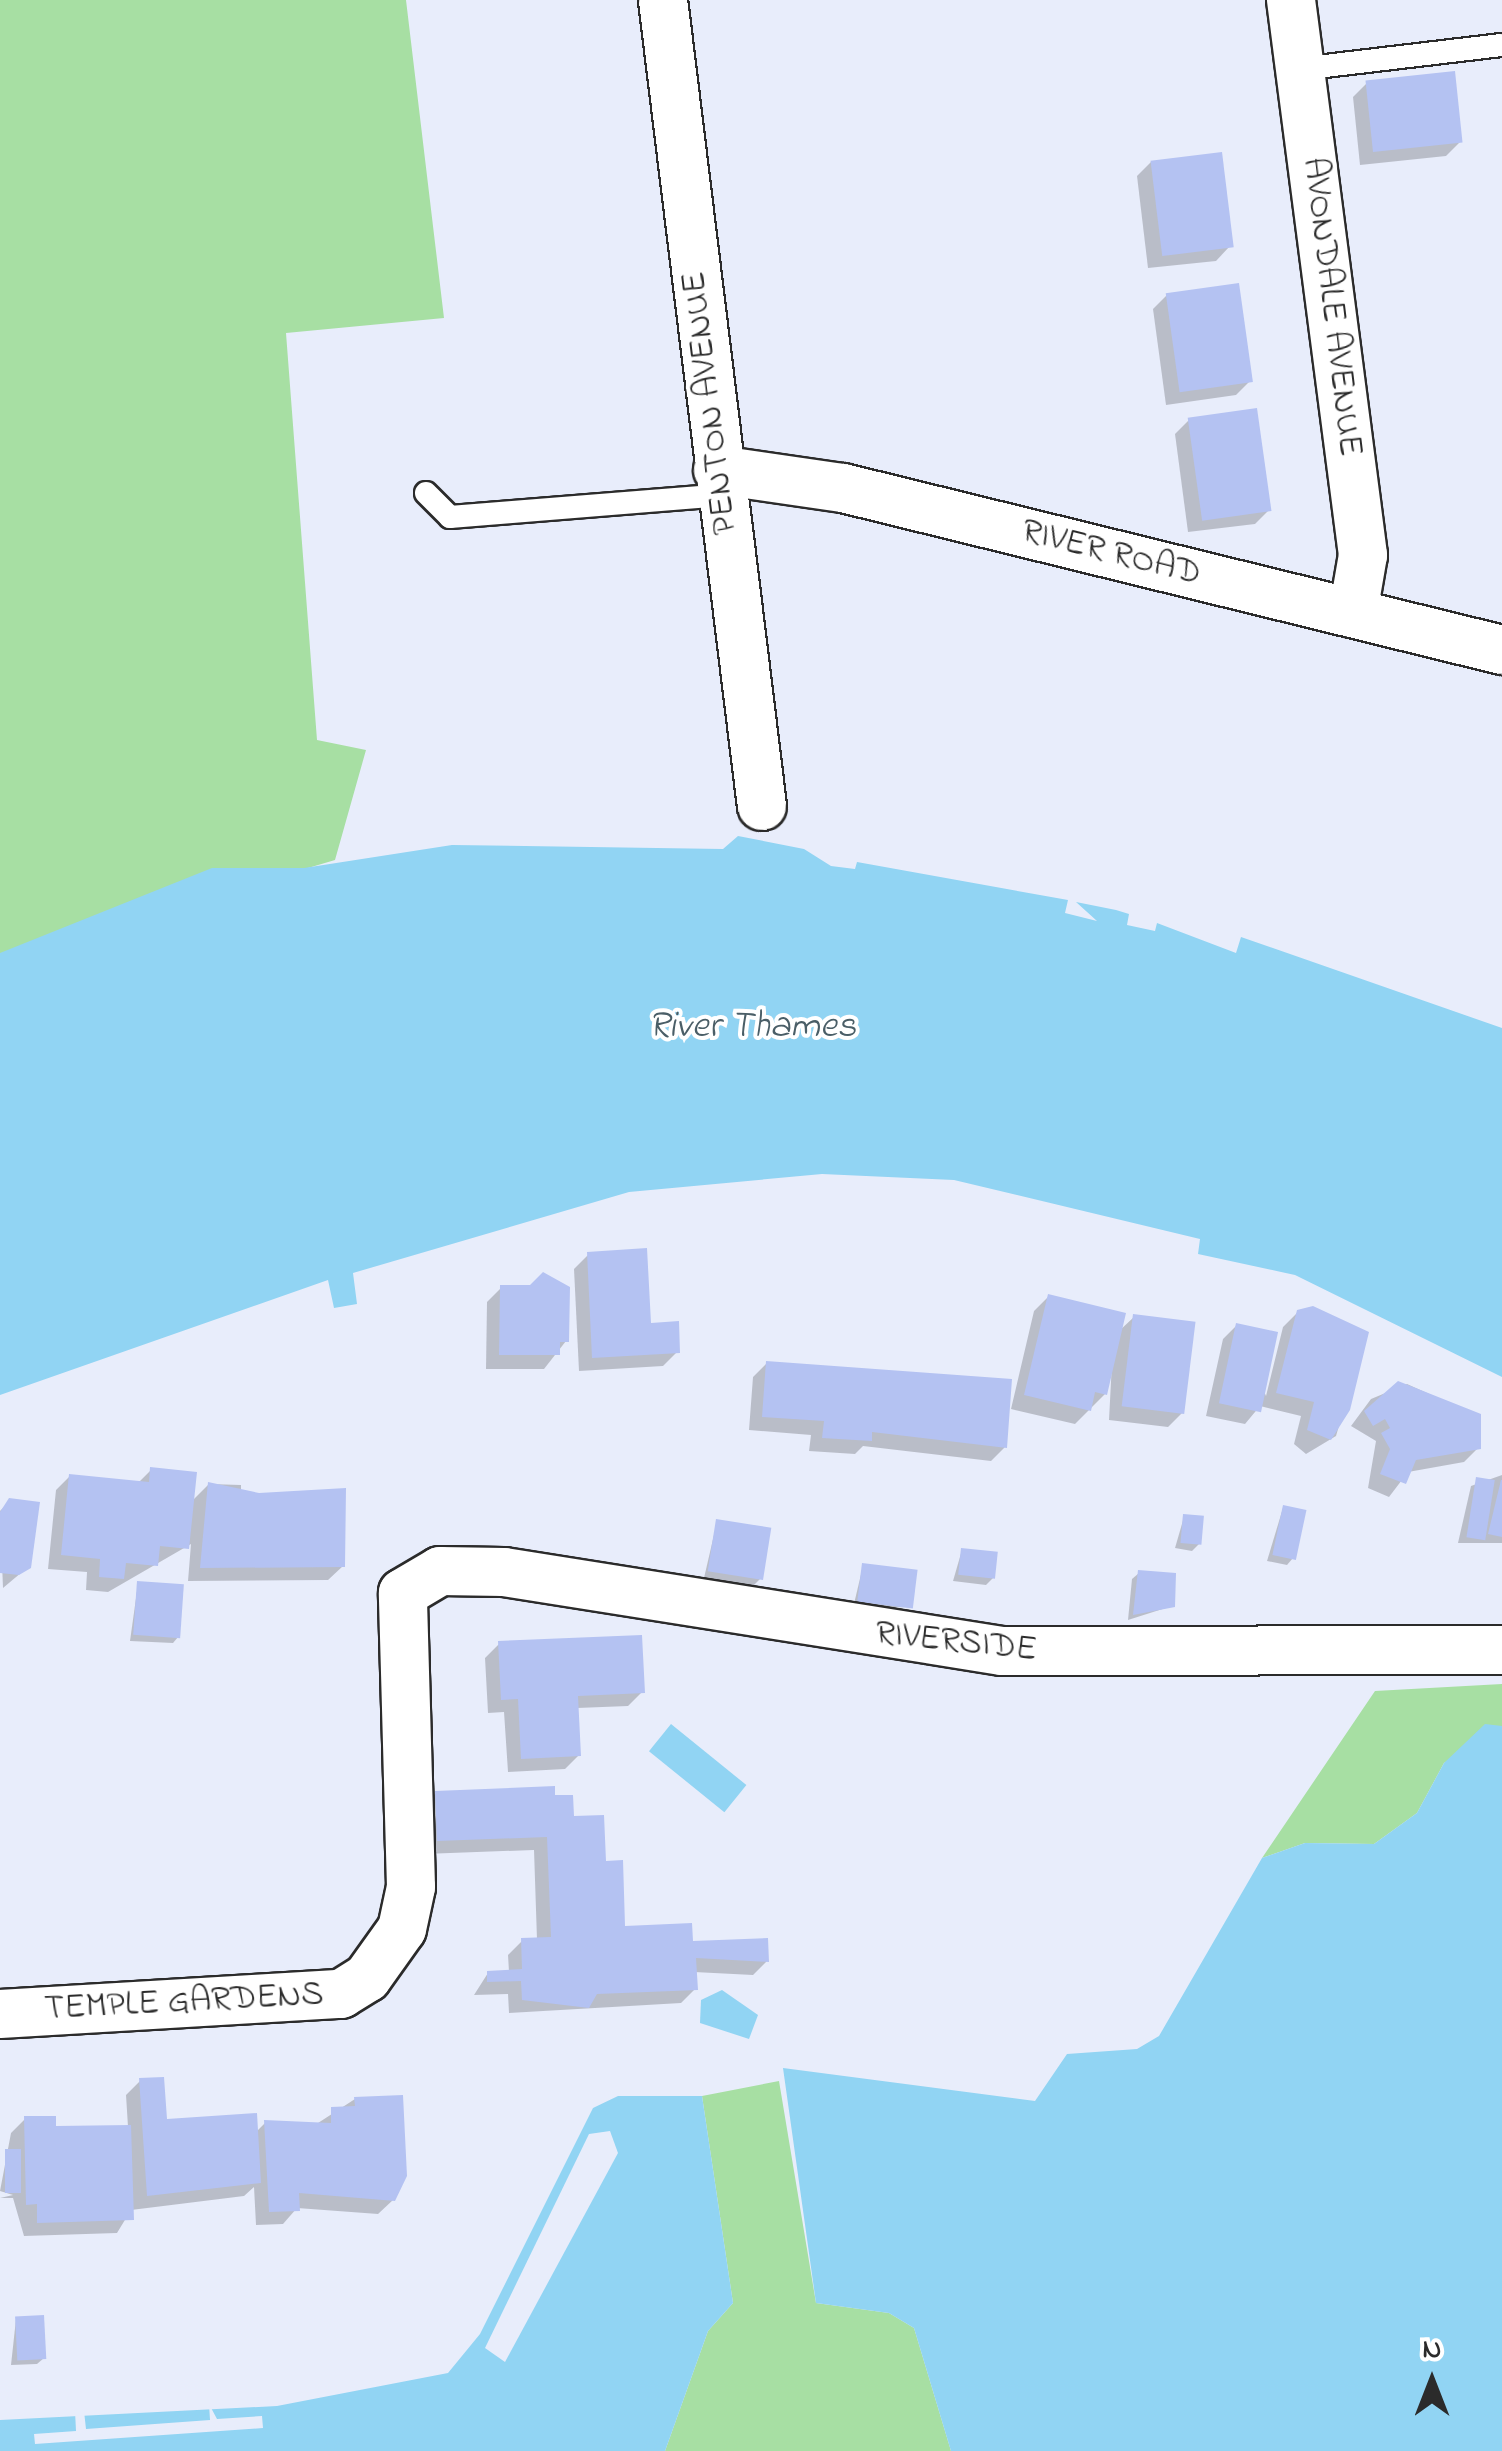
<!DOCTYPE html>
<style>
body{margin:0}
#map{position:relative;width:1502px;height:2451px;overflow:hidden;background:#e8edfb;font-family:"Indie Flower",sans-serif}
div>[style]{position:absolute}
[style*='--x']{left:calc(var(--x)*1px);top:calc(var(--y)*1px);width:calc(var(--w)*1px);rotate:calc(var(--a)*1deg)}
.green>*{inset:0;background:#a7dfa3}
.water>*{inset:0;background:#91d4f3;transform-origin:0 0}
.pier>*{inset:0;background:#e8edfb}
.shadow>*{inset:0;background:#0003}
.building>*{inset:0;background:#b4c2f2;transform-origin:0 0}
.roads{filter:drop-shadow(2px 0 #2b2b2b) drop-shadow(-2px 0 #2b2b2b) drop-shadow(0 2px #2b2b2b) drop-shadow(0 -2px #2b2b2b)}
.lane>*{height:22px;margin:-11px;padding:0 11px;transform-origin:11px;border-radius:11px;background:#fff}
.street>*{height:48px;margin:-24px;padding:0 24px;transform-origin:24px;border-radius:24px;background:#fff}
span{translate:-50% -50%;white-space:nowrap;text-align:center;line-height:1.15;-webkit-text-stroke:8px #fff;paint-order:stroke}
.street-label{font-size:35px;color:#2b2b2b}
.water-label{font-size:38px;color:#4a5e67;font-style:italic}
.north{position:absolute;left:1382px;top:2331px;width:100px;height:100px;-webkit-text-stroke:8px #fff;paint-order:stroke;rotate:0deg;font-size:28px;font-weight:700;line-height:40px;text-align:center;color:#2b2b2b}
.north::after{content:'';display:block;margin:auto;width:35px;height:45px;background:#2b2b2b;clip-path:polygon(50% 0,100% 100%,50% 72%,0 100%)}
</style>
<div id="map">
<div class="green">
<i style="clip-path:polygon(0 0,406px 0,444px 318px,286px 333px,317px 740px,366px 750px,335px 860px,0 959px)"></i>
<i style="clip-path:polygon(1502px 1684px,1502px 1726px,1444px 1763px,1417px 1813px,1374px 1844px,1305px 1843px,1262px 1858px,1375px 1691px)"></i>
<i style="clip-path:polygon(779px 2081px,816px 2303px,889px 2313px,914px 2328px,951px 2451px,665px 2451px,708px 2331px,733px 2303px,702px 2096px)"></i>
</div>
<div class="water">
<i style="clip-path:polygon(738px 836px,804px 849px,831px 866px,855px 869px,857px 862px,1068px 900px,1065px 913px,1097px 921px,1076px 902px,1116px 910px,1129px 914px,1127px 925px,1155px 931px,1157px 923px,1236px 953px,1241px 937px,1502px 1028px,1502px 1377px,1295px 1275px,1198px 1254px,1200px 1239px,954px 1180px,822px 1174px,629px 1192px,353px 1273px,357px 1304px,334px 1308px,328px 1280px,0 1395px,0 953px,212px 868px,304px 868px,452px 845px,723px 849px)"></i>
<i style="left:671px;top:1724px;width:97px;height:35px;rotate:39deg"></i>
<i style="clip-path:polygon(1485px 1724px,1502px 1726px,1502px 2451px,951px 2451px,914px 2328px,889px 2313px,816px 2303px,783px 2068px,1035px 2101px,1067px 2054px,1137px 2049px,1159px 2036px,1262px 1858px,1305px 1843px,1374px 1844px,1417px 1813px,1444px 1763px)"></i>
<i style="clip-path:polygon(722px 1990px,758px 2015px,749px 2039px,700px 2023px,701px 2000px)"></i>
<i style="clip-path:polygon(618px 2096px,702px 2096px,733px 2303px,708px 2331px,665px 2451px,0 2451px,0 2420px,277px 2406px,448px 2373px,480px 2334px,593px 2108px)"></i>
</div>
<div class="pier">
<i style="clip-path:polygon(610px 2131px,618px 2153px,505px 2362px,485px 2348px,589px 2134px)"></i>
<i style="clip-path:polygon(209px 2404px,217px 2419px,262px 2416px,263px 2428px,35px 2444px,34px 2434px,76px 2431px,75px 2411px,84px 2411px,86px 2429px,210px 2420px)"></i>
</div>
<div class="shadow">
<i style="clip-path:polygon(1367px 83px,1460px 142px,1446px 156px,1360px 165px,1353px 97px)"></i>
<i style="clip-path:polygon(1151px 162px,1230px 246px,1216px 261px,1148px 268px,1137px 176px)"></i>
<i style="clip-path:polygon(1167px 295px,1250px 381px,1236px 395px,1166px 405px,1153px 309px)"></i>
<i style="clip-path:polygon(1189px 420px,1269px 510px,1255px 524px,1188px 532px,1175px 434px)"></i>
<i style="clip-path:polygon(588px 1255px,677px 1352px,663px 1366px,579px 1371px,574px 1269px)"></i>
<i style="clip-path:polygon(501px 1288px,566px 1341px,544px 1369px,486px 1369px,487px 1302px)"></i>
<i style="clip-path:polygon(1048px 1297px,1119px 1331px,1134px 1317px,1182px 1413px,1168px 1427px,1109px 1420px,1112px 1362px,1105px 1394px,1075px 1424px,1011px 1409px,1034px 1311px)"></i>
<i style="clip-path:polygon(1298px 1312px,1366px 1334px,1336px 1436px,1306px 1454px,1294px 1444px,1301px 1416px,1260px 1406px,1245px 1424px,1206px 1416px,1223px 1339px,1237px 1325px,1266px 1396px,1283px 1327px)"></i>
<i style="clip-path:polygon(767px 1363px,1005px 1447px,991px 1461px,863px 1446px,855px 1454px,809px 1451px,811px 1435px,749px 1430px,753px 1377px)"></i>
<i style="clip-path:polygon(1407px 1384px,1478px 1416px,1478px 1448px,1464px 1462px,1408px 1472px,1389px 1497px,1368px 1488px,1376px 1441px,1351px 1426px,1371px 1399px)"></i>
<i style="clip-path:polygon(151px 1470px,191px 1502px,209px 1484px,241px 1485px,241px 1495px,343px 1566px,328px 1580px,188px 1581px,191px 1544px,108px 1592px,86px 1590px,87px 1572px,48px 1569px,56px 1490px,70px 1476px,138px 1483px)"></i>
<i style="clip-path:polygon(1502px 1475px,1502px 1543px,1458px 1543px,1471px 1486px)"></i>
<i style="clip-path:polygon(10px 1501px,28px 1567px,3px 1588px,0 1511px)"></i>
<i style="clip-path:polygon(1283px 1508px,1293px 1558px,1287px 1565px,1267px 1561px)"></i>
<i style="clip-path:polygon(1184px 1517px,1199px 1544px,1192px 1551px,1175px 1548px)"></i>
<i style="clip-path:polygon(717px 1522px,760px 1579px,754px 1585px,704px 1578px)"></i>
<i style="clip-path:polygon(962px 1550px,993px 1578px,986px 1585px,953px 1581px)"></i>
<i style="clip-path:polygon(863px 1566px,912px 1607px,853px 1608px)"></i>
<i style="clip-path:polygon(1139px 1573px,1172px 1606px,1128px 1620px,1132px 1579px)"></i>
<i style="clip-path:polygon(138px 1584px,179px 1636px,173px 1643px,130px 1641px)"></i>
<i style="clip-path:polygon(499px 1644px,642px 1692px,628px 1706px,577px 1708px,579px 1755px,565px 1769px,508px 1772px,504px 1712px,488px 1713px,485px 1658px)"></i>
<i style="clip-path:polygon(436px 1793px,553px 1798px,603px 1863px,623px 1928px,767px 1961px,753px 1975px,694px 1972px,695px 1989px,681px 2003px,509px 2013px,508px 1994px,474px 1995px,488px 1973px,509px 1972px,508px 1955px,522px 1941px,537px 1940px,534px 1850px,424px 1854px,422px 1808px)"></i>
<i style="clip-path:polygon(140px 2081px,165px 2121px,255px 2133px,265px 2123px,318px 2123px,355px 2099px,393px 2200px,378px 2214px,297px 2208px,283px 2224px,256px 2225px,254px 2187px,244px 2196px,131px 2210px,117px 2233px,24px 2236px,13px 2198px,0 2198px,13px 2195px,0 2191px,11px 2133px,25px 2119px,54px 2129px,128px 2127px,126px 2095px)"></i>
<i style="clip-path:polygon(16px 2319px,44px 2358px,37px 2364px,11px 2365px)"></i>
</div>
<div class="building">
<i style="left:1455px;top:71px;width:72px;height:90px;rotate:84deg"></i>
<i style="left:1222px;top:152px;width:96px;height:72px;rotate:83deg"></i>
<i style="left:1239px;top:283px;width:100px;height:74px;rotate:82deg"></i>
<i style="left:1257px;top:408px;width:104px;height:70px;rotate:82deg"></i>
<i style="clip-path:polygon(647px 1248px,651px 1323px,679px 1321px,680px 1353px,592px 1358px,587px 1252px)"></i>
<i style="clip-path:polygon(543px 1272px,570px 1287px,569px 1342px,560px 1342px,560px 1355px,499px 1355px,500px 1285px,530px 1285px)"></i>
<i style="clip-path:polygon(1048px 1294px,1126px 1313px,1107px 1395px,1095px 1392px,1091px 1411px,1024px 1395px)"></i>
<i style="clip-path:polygon(1313px 1306px,1369px 1332px,1350px 1410px,1331px 1440px,1307px 1430px,1314px 1402px,1276px 1393px,1297px 1310px)"></i>
<i style="left:1133px;top:1314px;width:63px;height:93px;rotate:7deg"></i>
<i style="left:1236px;top:1323px;width:43px;height:82px;rotate:12deg"></i>
<i style="clip-path:polygon(766px 1361px,1012px 1379px,1007px 1448px,872px 1432px,872px 1441px,822px 1438px,824px 1421px,762px 1417px)"></i>
<i style="clip-path:polygon(1398px 1381px,1481px 1414px,1481px 1449px,1416px 1460px,1406px 1484px,1380px 1474px,1390px 1449px,1381px 1433px,1390px 1428px,1385px 1419px,1373px 1426px,1364px 1411px)"></i>
<i style="clip-path:polygon(150px 1467px,197px 1472px,189px 1549px,160px 1546px,158px 1566px,126px 1563px,124px 1579px,99px 1577px,100px 1559px,61px 1555px,69px 1474px,149px 1482px)"></i>
<i style="left:1476px;top:1477px;width:19px;height:61px;rotate:9deg"></i>
<i style="clip-path:polygon(1501px 1480px,1502px 1480px,1502px 1537px,1488px 1534px)"></i>
<i style="clip-path:polygon(208px 1482px,259px 1493px,346px 1488px,345px 1567px,200px 1568px)"></i>
<i style="clip-path:polygon(9px 1498px,40px 1502px,31px 1568px,19px 1575px,0 1573px,0 1512px)"></i>
<i style="left:1283px;top:1505px;width:24px;height:51px;rotate:12deg"></i>
<i style="left:1183px;top:1514px;width:21px;height:29px;rotate:5deg"></i>
<i style="left:716px;top:1519px;width:56px;height:53px;rotate:9deg"></i>
<i style="left:961px;top:1548px;width:37px;height:27px;rotate:6deg"></i>
<i style="left:862px;top:1563px;width:56px;height:39px;rotate:7deg"></i>
<i style="clip-path:polygon(1138px 1570px,1176px 1573px,1175px 1607px,1133px 1615px)"></i>
<i style="left:137px;top:1581px;width:47px;height:54px;rotate:4deg"></i>
<i style="clip-path:polygon(642px 1635px,645px 1693px,578px 1696px,581px 1756px,521px 1759px,518px 1699px,501px 1700px,498px 1641px)"></i>
<i style="clip-path:polygon(555px 1786px,555px 1795px,573px 1795px,574px 1816px,604px 1815px,606px 1861px,623px 1860px,625px 1926px,692px 1923px,693px 1941px,768px 1938px,769px 1962px,696px 1958px,698px 1990px,597px 1994px,589px 2008px,522px 2000px,521px 1981px,487px 1982px,487px 1971px,522px 1969px,521px 1938px,551px 1937px,547px 1837px,437px 1841px,435px 1791px)"></i>
<i style="clip-path:polygon(164px 2077px,167px 2119px,257px 2113px,261px 2183px,147px 2196px,139px 2078px)"></i>
<i style="clip-path:polygon(403px 2095px,407px 2176px,395px 2201px,299px 2193px,300px 2211px,269px 2212px,264px 2120px,331px 2123px,331px 2107px,355px 2106px,354px 2097px)"></i>
<i style="clip-path:polygon(24px 2116px,56px 2116px,56px 2126px,131px 2125px,134px 2220px,37px 2223px,37px 2204px,26px 2205px)"></i>
<i style="left:5px;top:2149px;width:16px;height:44px"></i>
<i style="left:44px;top:2315px;width:44px;height:29px;rotate:87deg"></i>
</div>
<div class="roads">
<div class="lane">
<i style="--x:1300;--y:69;--w:203;--a:-6.8"></i>
<i style="--x:426;--y:493;--w:34;--a:45"></i>
<i style="--x:450;--y:517;--w:273;--a:-4.6"></i>
</div>
<div class="street">
<i style="--x:663;--y:0;--w:812;--a:83"></i>
<i style="--x:1291;--y:0;--w:560;--a:82.61"></i>
<i style="--x:1363;--y:555;--w:59;--a:99.8"></i>
<i style="--x:718;--y:470;--w:126;--a:8.2"></i>
<i style="--x:843;--y:488;--w:679;--a:13.81"></i>
<i style="--x:0;--y:2014;--w:342;--a:-3.4"></i>
<i style="--x:341;--y:1994;--w:31;--a:-32"></i>
<i style="--x:367;--y:1978;--w:60;--a:-54.5"></i>
<i style="--x:402;--y:1929;--w:43;--a:-77.9"></i>
<i style="--x:411;--y:1887;--w:294;--a:-91.6"></i>
<i style="--x:403;--y:1593;--w:43;--a:-30.7"></i>
<i style="--x:440;--y:1571;--w:64;--a:0.9"></i>
<i style="--x:504;--y:1572;--w:504;--a:9.01"></i>
<i style="--x:1002;--y:1651;--w:500;--a:-0.11"></i>
</div>
</div>
<div class="street-label">
<span style="left:1331px;top:307px;rotate:83deg">AVONDALE AVENUE</span>
<span style="left:711px;top:403px;rotate:-97deg">PENTON AVENUE</span>
<span style="left:1111px;top:554px;rotate:14deg">RIVER ROAD</span>
<span style="left:956px;top:1643px;rotate:6deg">RIVERSIDE</span>
<span style="left:184px;top:2003px;rotate:-3deg">TEMPLE GARDENS</span>
</div>
<div class="water-label">
<span style="left:752px;top:1028px">River Thames</span>
</div>
<div class="north">N</div>
</div>
